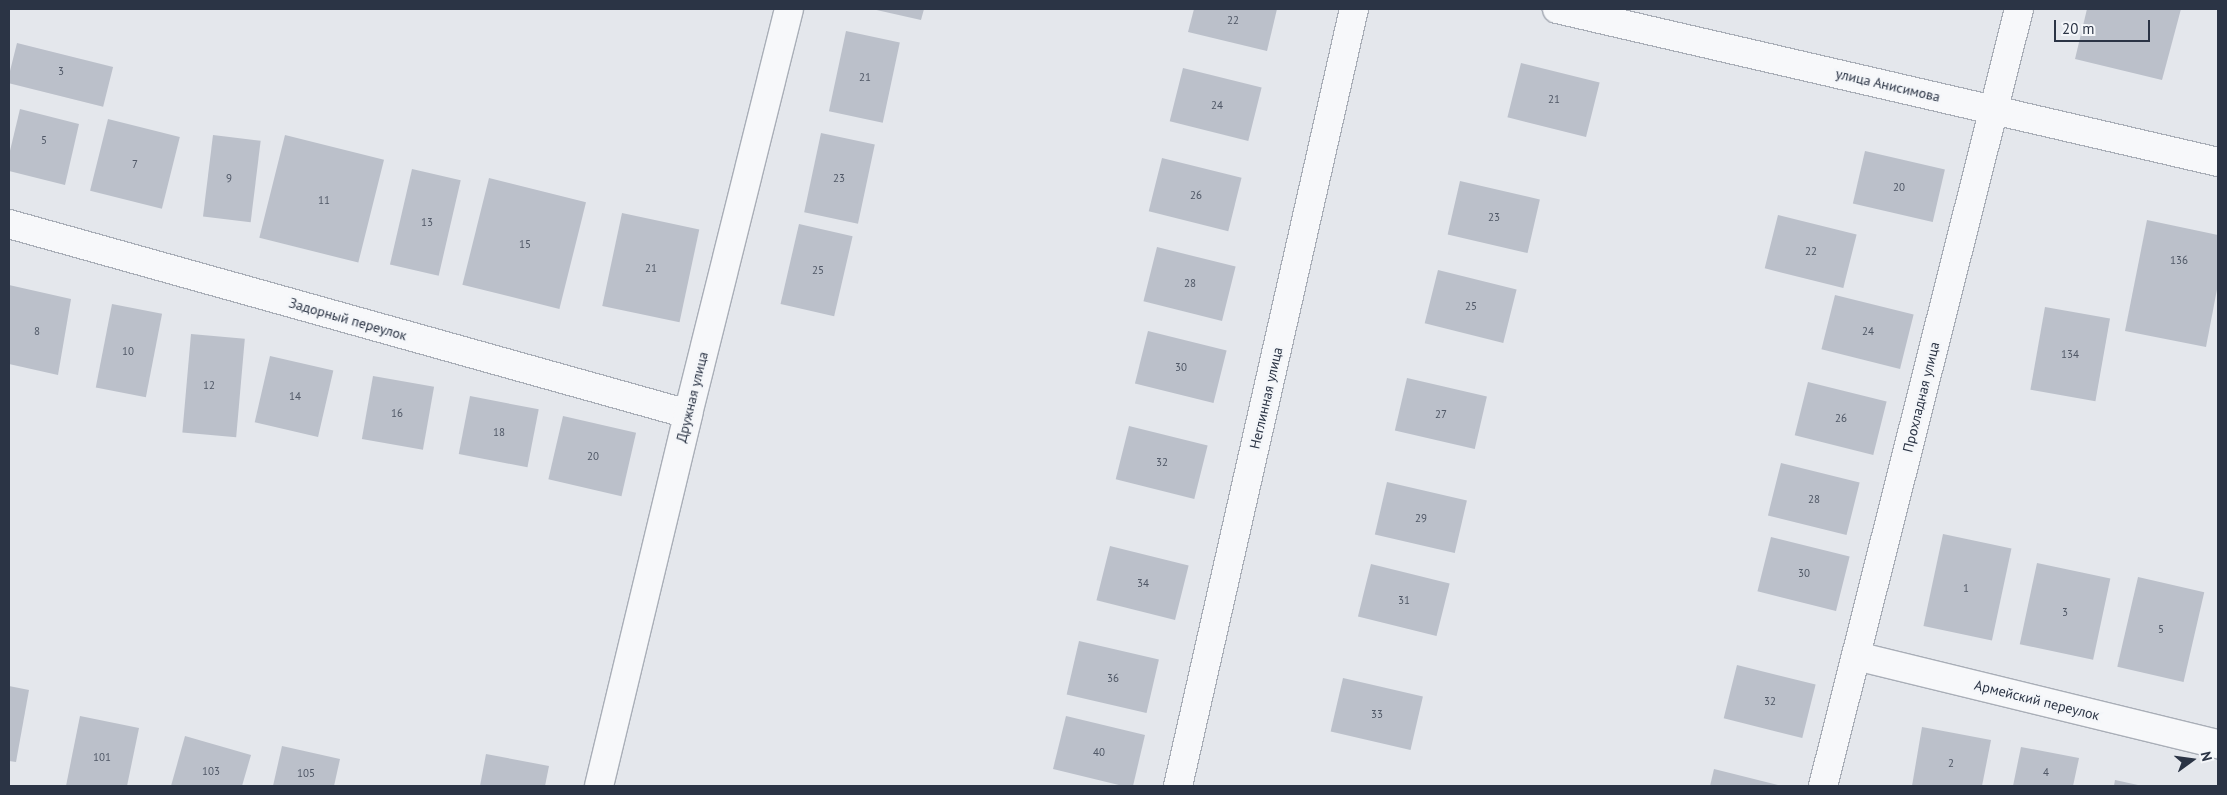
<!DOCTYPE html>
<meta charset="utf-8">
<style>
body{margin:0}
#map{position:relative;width:2227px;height:795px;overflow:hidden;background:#e4e7ec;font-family:"PT Sans",sans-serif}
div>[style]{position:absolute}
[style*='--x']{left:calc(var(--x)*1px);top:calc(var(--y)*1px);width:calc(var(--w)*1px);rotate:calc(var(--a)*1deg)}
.building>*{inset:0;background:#bbc0ca;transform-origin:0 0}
.roads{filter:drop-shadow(1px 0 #a9aeb7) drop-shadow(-1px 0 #a9aeb7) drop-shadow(0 1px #a9aeb7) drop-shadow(0 -1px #a9aeb7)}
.minor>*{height:28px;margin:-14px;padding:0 14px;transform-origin:14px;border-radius:14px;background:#f7f8fa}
span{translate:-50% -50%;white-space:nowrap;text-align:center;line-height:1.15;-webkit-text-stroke:4.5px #f4f6f9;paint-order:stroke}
.number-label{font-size:11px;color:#4f5766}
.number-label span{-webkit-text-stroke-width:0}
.street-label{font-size:14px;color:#2b3445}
.frame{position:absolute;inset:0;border:10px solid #2b3445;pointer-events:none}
.north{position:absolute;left:2167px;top:735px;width:50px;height:50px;-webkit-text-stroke:4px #f4f6f9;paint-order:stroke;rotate:76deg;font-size:14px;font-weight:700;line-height:20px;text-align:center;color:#2b3445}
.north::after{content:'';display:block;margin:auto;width:18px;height:22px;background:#2b3445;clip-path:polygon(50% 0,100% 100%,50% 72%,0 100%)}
.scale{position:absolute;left:2054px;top:20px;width:96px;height:22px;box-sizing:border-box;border:2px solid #2b3445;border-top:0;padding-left:6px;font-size:15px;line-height:18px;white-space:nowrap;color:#2b3445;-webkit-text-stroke:4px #f4f6f9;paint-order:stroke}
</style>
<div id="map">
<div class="building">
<i style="clip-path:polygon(872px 9px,924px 9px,921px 20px)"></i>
<i style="clip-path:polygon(1194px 9px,1277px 9px,1267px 51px,1188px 32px)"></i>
<i style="clip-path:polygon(2087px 9px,2181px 9px,2162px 80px,2075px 59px)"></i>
<i style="left:846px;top:31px;width:55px;height:82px;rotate:12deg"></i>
<i style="left:17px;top:43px;width:99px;height:41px;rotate:14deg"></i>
<i style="left:1521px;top:63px;width:81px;height:56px;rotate:14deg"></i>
<i style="left:1183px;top:68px;width:81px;height:55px;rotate:14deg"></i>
<i style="clip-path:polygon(20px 109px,79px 124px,65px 185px,9px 171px,9px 155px)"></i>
<i style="left:108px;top:119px;width:74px;height:74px;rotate:14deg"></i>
<i style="left:821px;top:133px;width:55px;height:81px;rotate:12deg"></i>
<i style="left:213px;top:135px;width:48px;height:82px;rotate:7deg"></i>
<i style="left:285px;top:135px;width:102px;height:106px;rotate:14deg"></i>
<i style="left:1865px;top:151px;width:82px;height:54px;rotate:13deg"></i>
<i style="left:1162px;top:158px;width:82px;height:55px;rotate:14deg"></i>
<i style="left:412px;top:169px;width:50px;height:98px;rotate:13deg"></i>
<i style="left:489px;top:178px;width:100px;height:110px;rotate:14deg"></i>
<i style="left:1460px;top:181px;width:82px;height:55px;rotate:13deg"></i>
<i style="left:622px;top:213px;width:79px;height:95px;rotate:12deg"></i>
<i style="left:1778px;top:215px;width:81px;height:55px;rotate:14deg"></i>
<i style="clip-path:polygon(2147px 220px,2218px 235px,2218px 284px,2206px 347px,2125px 331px)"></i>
<i style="left:799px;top:224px;width:55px;height:82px;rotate:13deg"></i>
<i style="left:1157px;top:247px;width:81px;height:56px;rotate:14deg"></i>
<i style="left:1438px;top:270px;width:81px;height:55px;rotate:14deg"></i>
<i style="clip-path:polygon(9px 285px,71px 299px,58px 375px,9px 364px)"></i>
<i style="left:1835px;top:295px;width:81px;height:56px;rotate:14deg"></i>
<i style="left:112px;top:304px;width:51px;height:85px;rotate:11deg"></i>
<i style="left:2045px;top:307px;width:66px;height:84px;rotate:10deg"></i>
<i style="left:1148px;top:331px;width:81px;height:54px;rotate:14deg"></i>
<i style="left:191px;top:334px;width:54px;height:99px;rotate:5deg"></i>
<i style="left:270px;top:356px;width:65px;height:68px;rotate:13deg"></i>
<i style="left:373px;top:376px;width:62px;height:64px;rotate:10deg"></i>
<i style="left:1407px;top:378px;width:82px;height:54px;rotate:13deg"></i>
<i style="left:1808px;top:382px;width:81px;height:55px;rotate:14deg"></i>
<i style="left:470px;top:396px;width:70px;height:59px;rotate:11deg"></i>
<i style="left:563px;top:416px;width:75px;height:65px;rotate:13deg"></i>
<i style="left:1129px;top:426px;width:81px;height:55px;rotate:14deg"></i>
<i style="left:1781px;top:463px;width:81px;height:54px;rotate:14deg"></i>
<i style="left:1387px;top:482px;width:82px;height:54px;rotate:13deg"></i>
<i style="left:1943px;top:534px;width:70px;height:94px;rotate:12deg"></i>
<i style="left:1771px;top:537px;width:81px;height:56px;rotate:14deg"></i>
<i style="left:1110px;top:546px;width:81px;height:56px;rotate:14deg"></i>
<i style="left:2037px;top:563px;width:75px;height:83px;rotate:12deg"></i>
<i style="left:1371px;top:564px;width:81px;height:54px;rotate:14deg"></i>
<i style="left:2138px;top:577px;width:68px;height:92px;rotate:13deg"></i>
<i style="left:1079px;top:641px;width:82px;height:55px;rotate:13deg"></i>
<i style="left:1737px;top:665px;width:81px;height:55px;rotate:14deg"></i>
<i style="left:1343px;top:678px;width:82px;height:55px;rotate:13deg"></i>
<i style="clip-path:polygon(9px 686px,29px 690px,16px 762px,9px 761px)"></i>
<i style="clip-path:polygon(80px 716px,139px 728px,127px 786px,66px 786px)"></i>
<i style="clip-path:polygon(1066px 716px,1145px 735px,1133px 786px,1123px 786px,1053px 769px)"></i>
<i style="clip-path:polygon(1922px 727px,1991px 740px,1982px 786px,1912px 786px)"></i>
<i style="clip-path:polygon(185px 736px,251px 755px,242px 786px,171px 786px)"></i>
<i style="clip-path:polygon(282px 746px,340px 759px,334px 786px,273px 786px)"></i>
<i style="clip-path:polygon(2021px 747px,2079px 758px,2073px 786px,2013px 786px)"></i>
<i style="clip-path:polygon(486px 754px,549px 766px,545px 786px,480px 786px)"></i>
<i style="clip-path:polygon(1714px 769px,1782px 786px,1710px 786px)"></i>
<i style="clip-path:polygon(2115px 780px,2138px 785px,2138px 786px,2114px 786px)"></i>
</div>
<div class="roads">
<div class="minor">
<i style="--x:1557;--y:9;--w:678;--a:13.03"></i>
<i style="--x:9;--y:224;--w:705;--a:15.63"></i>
<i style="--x:1856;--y:656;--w:373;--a:13.7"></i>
<i style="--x:599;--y:786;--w:382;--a:-76.5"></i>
<i style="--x:688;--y:414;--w:417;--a:-76"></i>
<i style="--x:1178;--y:786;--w:797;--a:-77.24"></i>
<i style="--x:1823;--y:786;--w:801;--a:-75.84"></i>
</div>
</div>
<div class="number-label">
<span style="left:1233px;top:20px">22</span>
<span style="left:61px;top:71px">3</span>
<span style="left:865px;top:77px">21</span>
<span style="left:1554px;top:99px">21</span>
<span style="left:1217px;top:105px">24</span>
<span style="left:44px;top:140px">5</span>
<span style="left:135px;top:164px">7</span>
<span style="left:229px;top:178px">9</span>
<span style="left:839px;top:178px">23</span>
<span style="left:1899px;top:187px">20</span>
<span style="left:1196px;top:195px">26</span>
<span style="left:324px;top:200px">11</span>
<span style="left:1494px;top:217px">23</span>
<span style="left:427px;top:222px">13</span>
<span style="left:525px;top:244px">15</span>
<span style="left:1811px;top:251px">22</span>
<span style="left:2179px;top:260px">136</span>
<span style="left:651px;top:268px">21</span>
<span style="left:818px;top:270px">25</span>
<span style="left:1190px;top:283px">28</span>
<span style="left:1471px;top:306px">25</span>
<span style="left:37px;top:331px">8</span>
<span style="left:1868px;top:331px">24</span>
<span style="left:128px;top:351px">10</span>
<span style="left:2070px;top:354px">134</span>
<span style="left:1181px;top:367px">30</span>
<span style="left:209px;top:385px">12</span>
<span style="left:295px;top:396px">14</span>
<span style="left:397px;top:413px">16</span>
<span style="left:1441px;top:414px">27</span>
<span style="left:1841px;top:418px">26</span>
<span style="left:499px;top:432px">18</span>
<span style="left:593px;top:456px">20</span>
<span style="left:1162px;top:462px">32</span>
<span style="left:1814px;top:499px">28</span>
<span style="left:1421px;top:518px">29</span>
<span style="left:1804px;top:573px">30</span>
<span style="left:1143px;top:583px">34</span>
<span style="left:1966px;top:588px">1</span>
<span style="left:1404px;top:600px">31</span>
<span style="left:2065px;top:612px">3</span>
<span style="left:2161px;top:629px">5</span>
<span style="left:1113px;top:678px">36</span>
<span style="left:1770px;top:701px">32</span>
<span style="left:1377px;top:714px">33</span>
<span style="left:1099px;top:752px">40</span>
<span style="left:102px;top:757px">101</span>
<span style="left:1951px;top:763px">2</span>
<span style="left:211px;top:771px">103</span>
<span style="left:2046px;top:772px">4</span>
<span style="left:306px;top:773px">105</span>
</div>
<div class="street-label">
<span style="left:1888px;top:85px;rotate:13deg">улица Анисимова</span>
<span style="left:348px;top:319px;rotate:16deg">Задорный переулок</span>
<span style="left:692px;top:397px;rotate:-76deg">Дружная улица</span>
<span style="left:1921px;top:397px;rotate:-76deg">Прохладная улица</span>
<span style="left:1266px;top:398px;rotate:-77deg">Неглинная улица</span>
<span style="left:2037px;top:700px;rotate:14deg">Армейский переулок</span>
</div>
<div class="frame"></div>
<div class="north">N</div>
<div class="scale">20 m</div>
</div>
